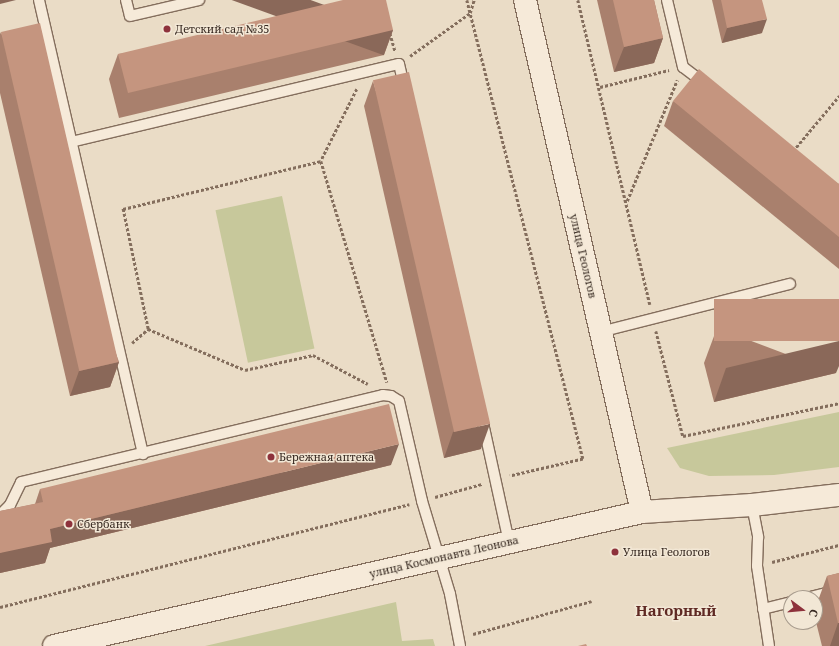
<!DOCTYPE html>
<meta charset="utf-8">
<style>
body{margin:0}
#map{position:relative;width:839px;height:646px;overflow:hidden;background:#eadcc6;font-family:"Noto Serif",serif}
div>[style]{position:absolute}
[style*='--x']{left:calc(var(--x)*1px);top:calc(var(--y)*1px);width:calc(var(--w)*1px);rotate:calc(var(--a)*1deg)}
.green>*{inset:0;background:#c7c89b;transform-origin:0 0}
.path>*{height:2.5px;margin-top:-1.25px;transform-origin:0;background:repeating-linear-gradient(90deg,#846e5d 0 3px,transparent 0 5px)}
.roads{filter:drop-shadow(1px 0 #846e5d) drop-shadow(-1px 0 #846e5d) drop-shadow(0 1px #846e5d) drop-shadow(0 -1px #846e5d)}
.lane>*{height:10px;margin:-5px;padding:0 5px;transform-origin:5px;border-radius:5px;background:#f6ead9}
.secondary>*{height:22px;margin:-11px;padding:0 11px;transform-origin:11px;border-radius:11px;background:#f6ead9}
.wall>*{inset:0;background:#a9806d}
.shaded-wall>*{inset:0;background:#8a6859;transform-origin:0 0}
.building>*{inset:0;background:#c5957f;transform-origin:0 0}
.dots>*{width:11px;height:11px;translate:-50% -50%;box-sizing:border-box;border:2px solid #f2e7d5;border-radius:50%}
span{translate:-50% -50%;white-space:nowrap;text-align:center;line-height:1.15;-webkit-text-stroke:3px #f2e7d5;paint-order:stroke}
.poi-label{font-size:11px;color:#362820}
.left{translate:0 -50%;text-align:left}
.street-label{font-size:11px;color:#362820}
.district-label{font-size:15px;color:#5f2923;font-weight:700}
.north{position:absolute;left:783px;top:590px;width:40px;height:40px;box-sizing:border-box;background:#f2e7d5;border:1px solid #a79b8d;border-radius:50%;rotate:106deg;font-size:11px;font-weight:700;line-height:16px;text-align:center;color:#362820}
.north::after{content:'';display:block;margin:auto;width:14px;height:18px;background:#8e323c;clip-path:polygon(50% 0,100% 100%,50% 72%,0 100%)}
</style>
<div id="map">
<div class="green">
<i style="left:282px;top:196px;width:156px;height:68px;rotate:78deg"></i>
<i style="clip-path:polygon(839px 412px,839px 467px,774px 475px,709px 476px,680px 468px,667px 448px)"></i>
<i style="clip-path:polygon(396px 602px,402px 641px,433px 639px,435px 646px,205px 646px)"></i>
</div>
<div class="path">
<i style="--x:467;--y:0;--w:473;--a:75.8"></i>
<i style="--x:583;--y:459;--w:75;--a:166.9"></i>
<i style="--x:578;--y:0;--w:313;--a:76.7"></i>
<i style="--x:390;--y:33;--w:19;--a:74"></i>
<i style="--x:410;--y:56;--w:74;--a:-35.6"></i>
<i style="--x:470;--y:13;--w:14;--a:-73"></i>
<i style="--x:600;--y:87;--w:71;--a:-13.8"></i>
<i style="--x:357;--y:89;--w:80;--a:116.6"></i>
<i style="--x:321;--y:161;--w:231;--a:73.4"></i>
<i style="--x:793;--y:151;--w:72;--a:-50.1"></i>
<i style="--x:627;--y:201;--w:131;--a:-67.5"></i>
<i style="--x:148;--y:329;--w:105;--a:22.9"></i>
<i style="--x:245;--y:370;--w:70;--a:-12.4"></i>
<i style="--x:313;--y:355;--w:62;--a:27.8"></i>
<i style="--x:656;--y:331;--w:108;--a:75.6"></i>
<i style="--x:683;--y:436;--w:159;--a:-11.9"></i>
<i style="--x:132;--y:343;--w:21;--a:-41"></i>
<i style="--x:148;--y:329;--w:123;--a:-101.8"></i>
<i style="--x:123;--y:209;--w:204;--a:-13.6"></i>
<i style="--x:435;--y:497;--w:49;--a:-15.5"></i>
<i style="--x:772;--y:562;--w:69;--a:-14.2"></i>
<i style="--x:0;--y:607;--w:422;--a:-14.1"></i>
<i style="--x:473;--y:634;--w:123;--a:-15.5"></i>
</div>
<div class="roads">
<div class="lane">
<i style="--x:39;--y:0;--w:466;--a:77.1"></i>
<i style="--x:126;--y:0;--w:16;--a:76"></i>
<i style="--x:130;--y:16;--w:71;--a:-13.1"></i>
<i style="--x:667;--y:0;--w:69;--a:76.6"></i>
<i style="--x:683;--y:67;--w:26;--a:37"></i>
<i style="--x:71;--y:142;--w:337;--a:-13.4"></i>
<i style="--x:399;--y:64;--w:23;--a:77"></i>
<i style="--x:600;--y:332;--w:196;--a:-14.2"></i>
<i style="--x:483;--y:423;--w:122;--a:77.7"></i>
<i style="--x:752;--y:505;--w:33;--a:79"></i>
<i style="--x:758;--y:537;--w:29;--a:92"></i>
<i style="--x:757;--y:566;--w:81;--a:81.5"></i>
<i style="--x:0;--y:515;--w:14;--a:-45"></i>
<i style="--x:10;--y:505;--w:25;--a:-64"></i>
<i style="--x:21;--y:482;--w:372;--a:-13.5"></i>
<i style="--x:383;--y:395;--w:8;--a:7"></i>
<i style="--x:391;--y:396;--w:9;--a:32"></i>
<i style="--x:399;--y:401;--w:103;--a:77"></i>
<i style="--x:422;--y:501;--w:97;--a:73.2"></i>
<i style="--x:450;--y:594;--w:53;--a:79.1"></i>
<i style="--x:806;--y:598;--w:34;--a:-14"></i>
<i style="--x:763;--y:609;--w:29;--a:-14"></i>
</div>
<div class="secondary">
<i style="--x:525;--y:0;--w:525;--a:77.13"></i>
<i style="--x:54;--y:646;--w:603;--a:-12.84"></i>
<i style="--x:642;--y:512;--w:110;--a:-3.6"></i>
<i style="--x:752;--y:505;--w:88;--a:-6.6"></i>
</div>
</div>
<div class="wall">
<i style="clip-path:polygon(597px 0,654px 0,663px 38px,654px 63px,614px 72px)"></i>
<i style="clip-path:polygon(712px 0,762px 0,762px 33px,722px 43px)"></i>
<i style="clip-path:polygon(393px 30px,384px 55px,119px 118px,109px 79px,118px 54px)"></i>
<i style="clip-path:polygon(1px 32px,119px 362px,110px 387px,70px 396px,0 93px,0 34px)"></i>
<i style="clip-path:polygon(373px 81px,481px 449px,444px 458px,364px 106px)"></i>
<i style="clip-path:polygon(673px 101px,839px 184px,839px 269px,664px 126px)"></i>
<i style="clip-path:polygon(717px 328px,836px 373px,714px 402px,704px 363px)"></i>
<i style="clip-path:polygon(391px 465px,50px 548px,45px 563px,0 573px,0 511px,35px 504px,40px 489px)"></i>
<i style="clip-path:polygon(839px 573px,839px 646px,822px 646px,815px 618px,815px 609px,827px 576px)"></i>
</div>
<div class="shaded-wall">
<i style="clip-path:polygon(0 0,16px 0,0 4px)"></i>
<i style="clip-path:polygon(767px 19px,762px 33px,722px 43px,727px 28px)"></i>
<i style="left:393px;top:30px;width:27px;height:272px;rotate:110deg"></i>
<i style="clip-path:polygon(663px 38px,654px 63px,614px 72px,624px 47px)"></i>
<i style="clip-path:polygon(839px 341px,839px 366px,836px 373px,714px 402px,726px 368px)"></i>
<i style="clip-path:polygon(119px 362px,110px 387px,70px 396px,79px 371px)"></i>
<i style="clip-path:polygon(490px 424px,481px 449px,444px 458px,453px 432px)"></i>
<i style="clip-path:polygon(399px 444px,391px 465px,50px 548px,45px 563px,0 573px,0 553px,50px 529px)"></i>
<i style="clip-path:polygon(838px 623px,839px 623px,839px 646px,830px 646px)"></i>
</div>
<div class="building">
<i style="clip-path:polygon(343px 0,386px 0,393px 30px,128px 93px,118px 54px)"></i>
<i style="clip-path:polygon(613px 0,654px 0,663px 38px,624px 47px)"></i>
<i style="clip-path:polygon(721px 0,762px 0,767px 19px,727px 28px)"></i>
<i style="left:40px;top:23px;width:348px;height:40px;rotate:77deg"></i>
<i style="clip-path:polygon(699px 69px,839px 184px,839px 237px,673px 101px)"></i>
<i style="left:409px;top:72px;width:361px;height:37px;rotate:77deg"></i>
<i style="left:839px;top:299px;width:42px;height:125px;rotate:90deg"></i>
<i style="clip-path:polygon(389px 404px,399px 444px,50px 529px,52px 542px,0 553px,0 511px,43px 502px,40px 489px)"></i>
<i style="clip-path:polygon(839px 573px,839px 623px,838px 623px,827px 576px)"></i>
<i style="clip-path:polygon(586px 644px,587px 646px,578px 646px)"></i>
</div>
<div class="dots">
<i style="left:167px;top:29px;background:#8e323c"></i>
<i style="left:271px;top:457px;background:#8e323c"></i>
<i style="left:69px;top:524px;background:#8e323c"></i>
<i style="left:615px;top:552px;background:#8e323c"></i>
</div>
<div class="poi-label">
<span class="left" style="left:175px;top:29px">Детский сад №35</span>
<span class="left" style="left:279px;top:457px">Бережная аптека</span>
<span class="left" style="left:77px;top:524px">Сбербанк</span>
<span class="left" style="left:623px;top:552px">Улица Геологов</span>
</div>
<div class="street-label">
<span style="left:583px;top:256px;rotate:77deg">улица Геологов</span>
<span style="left:444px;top:557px;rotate:-13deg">улица Космонавта Леонова</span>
</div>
<div class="district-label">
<span style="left:676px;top:611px">Нагорный</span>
</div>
<div class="north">С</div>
</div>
